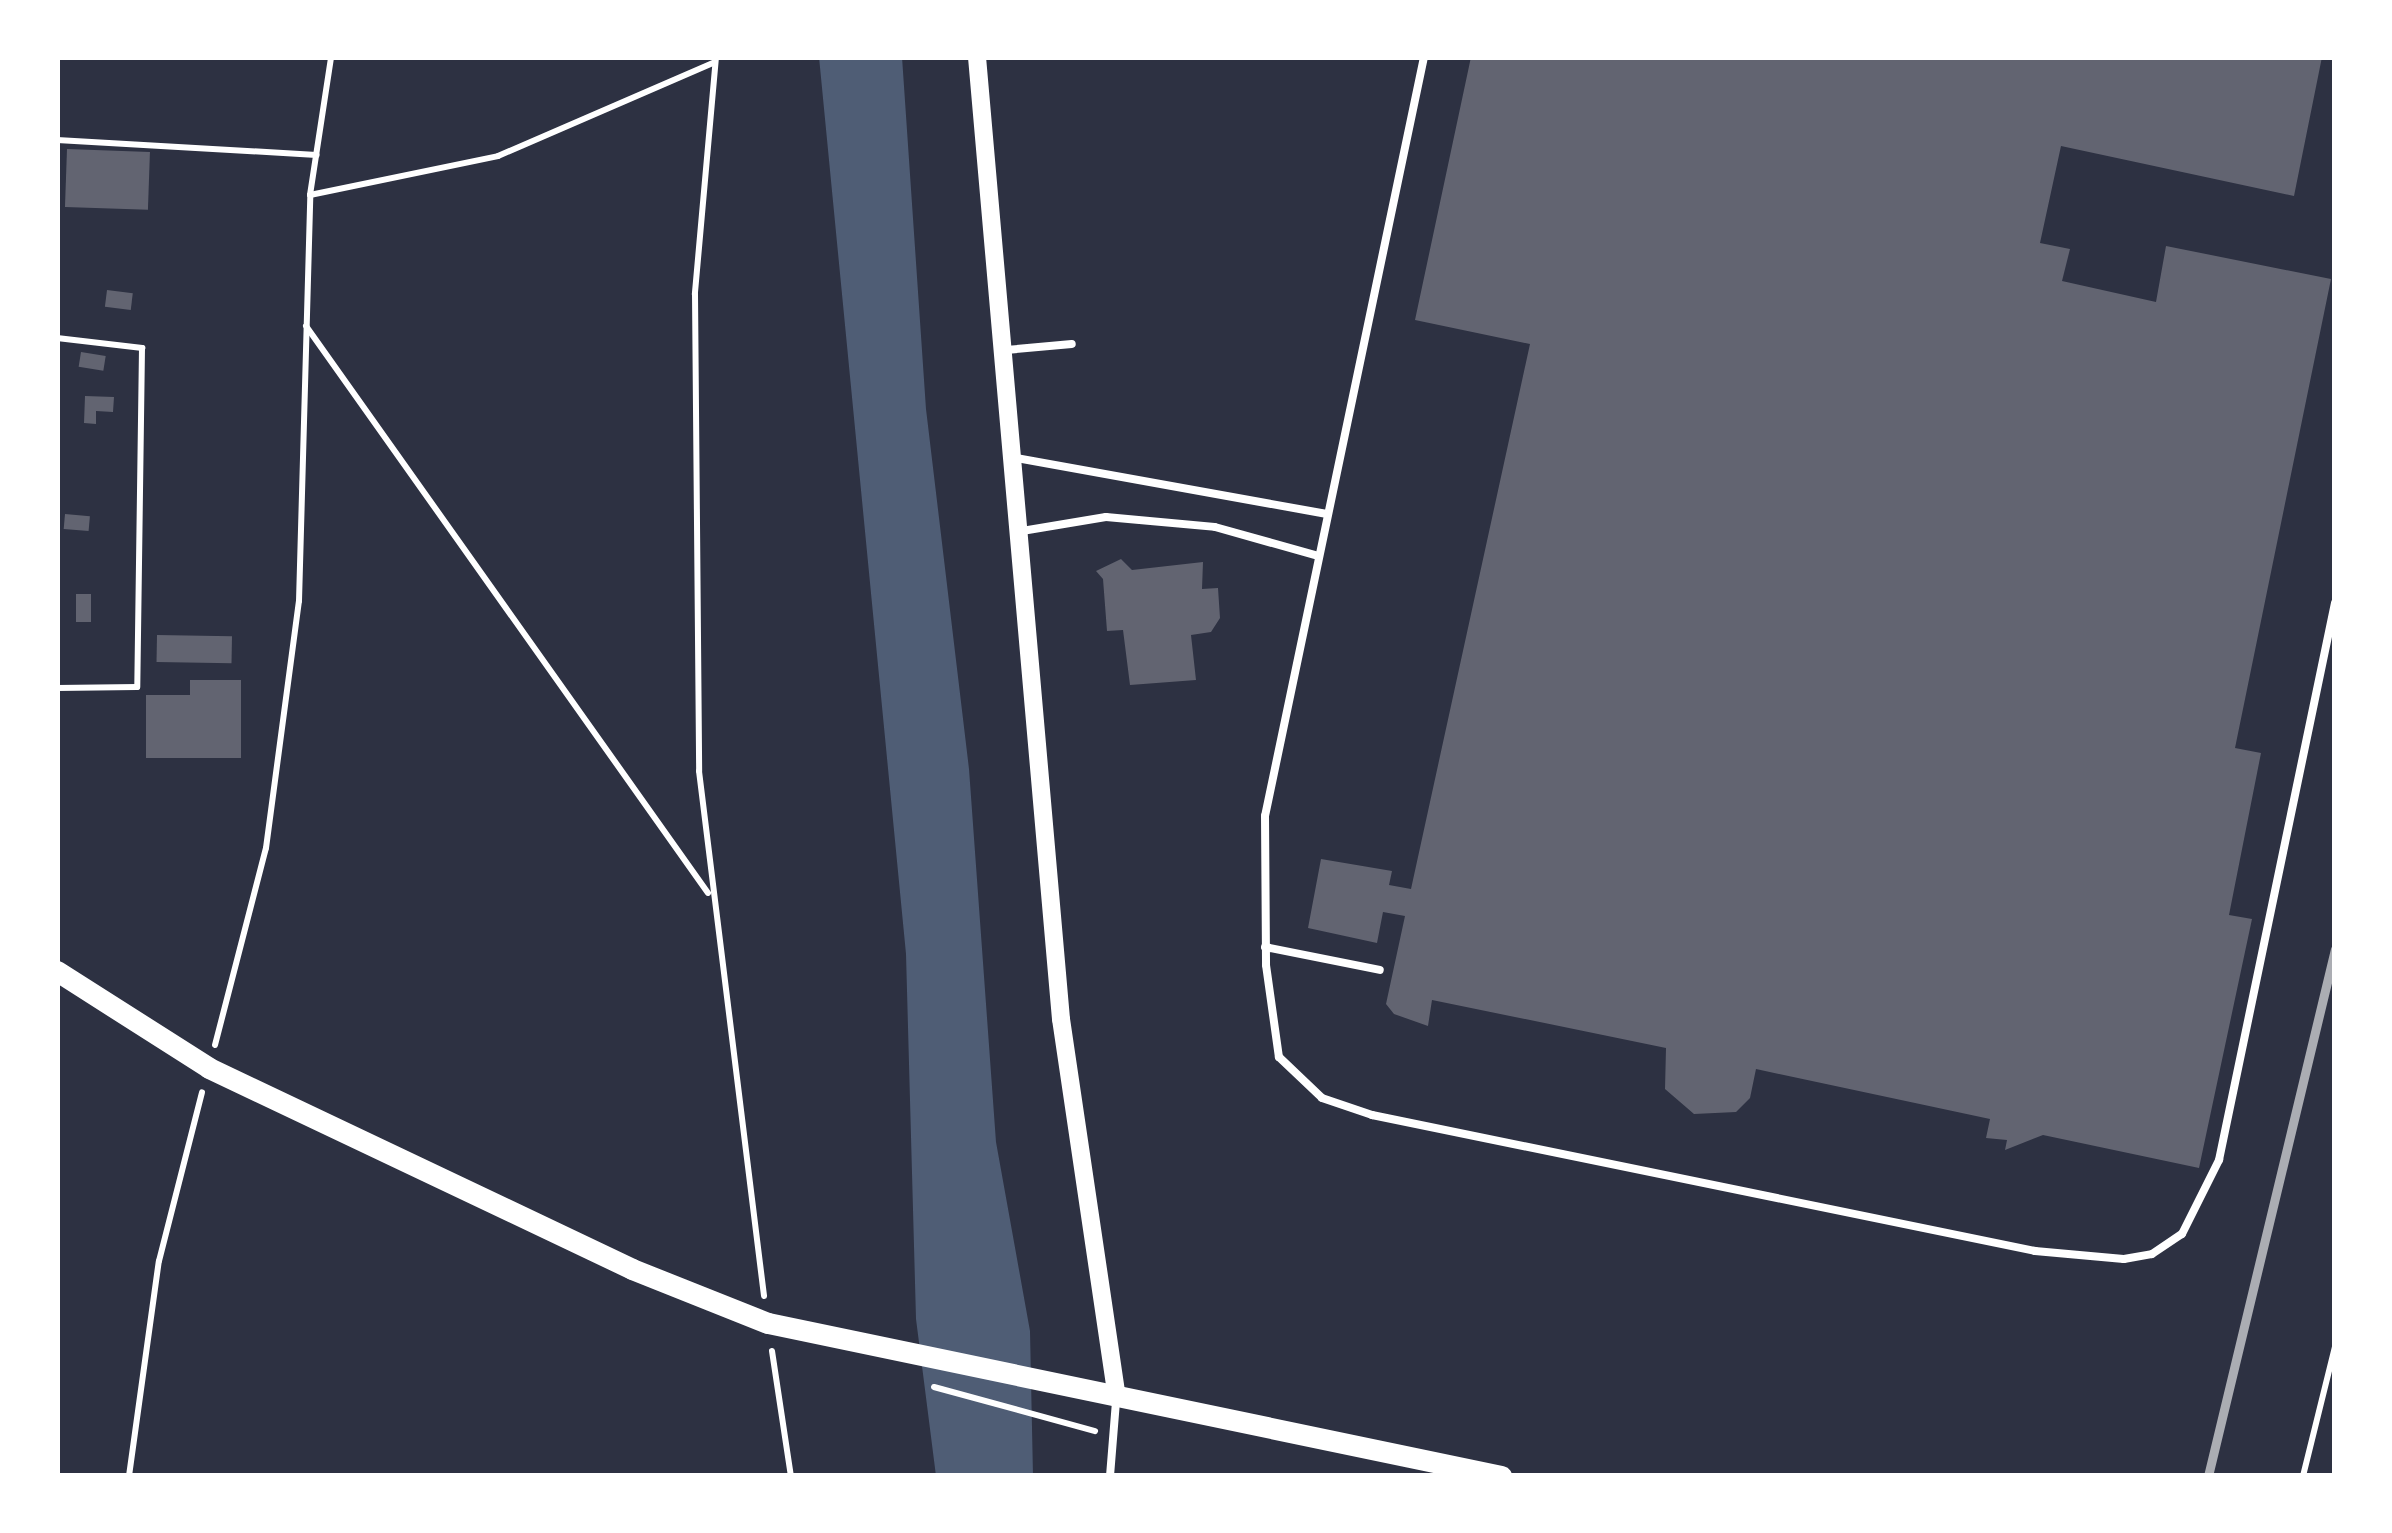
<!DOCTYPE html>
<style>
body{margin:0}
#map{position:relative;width:2392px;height:1533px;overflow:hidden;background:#2d3142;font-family:"PT Sans",sans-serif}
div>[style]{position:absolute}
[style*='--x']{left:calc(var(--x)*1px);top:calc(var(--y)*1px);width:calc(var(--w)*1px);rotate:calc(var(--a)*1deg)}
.water>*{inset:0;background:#4f5d75}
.building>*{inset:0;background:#626471;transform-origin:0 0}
.path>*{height:6px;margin:-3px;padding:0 3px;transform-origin:3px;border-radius:3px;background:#fff}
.service>*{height:8px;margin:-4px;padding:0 4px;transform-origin:4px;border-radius:4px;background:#fff}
.tertiary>*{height:18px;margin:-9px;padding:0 9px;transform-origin:9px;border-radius:9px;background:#fff}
.secondary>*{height:21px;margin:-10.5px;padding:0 10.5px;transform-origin:10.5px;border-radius:10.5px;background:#fff}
.rail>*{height:9px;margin:-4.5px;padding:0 4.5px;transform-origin:4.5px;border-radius:4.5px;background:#abadb3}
span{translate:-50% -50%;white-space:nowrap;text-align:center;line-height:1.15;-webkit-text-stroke:10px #fff;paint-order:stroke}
.frame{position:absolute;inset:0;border:60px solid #fff;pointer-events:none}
</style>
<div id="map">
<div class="water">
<i style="clip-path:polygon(819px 57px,902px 57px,926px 409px,969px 769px,996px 1142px,1030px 1331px,1033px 1476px,936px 1476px,916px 1319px,906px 954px)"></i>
</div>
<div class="building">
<i style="clip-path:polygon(1471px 57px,2322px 57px,2294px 196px,2061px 146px,2040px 243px,2070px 249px,2062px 281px,2156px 302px,2166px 246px,2331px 279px,2235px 748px,2261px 753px,2229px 915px,2252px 919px,2199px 1168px,2043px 1135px,2005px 1150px,2007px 1140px,1986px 1138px,1990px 1119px,1756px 1069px,1750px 1098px,1736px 1112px,1694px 1114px,1665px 1089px,1666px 1048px,1432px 1000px,1428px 1026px,1394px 1014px,1386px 1004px,1405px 916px,1383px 912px,1377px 943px,1308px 928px,1321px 859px,1392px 871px,1389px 885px,1411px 889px,1530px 344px,1415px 320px)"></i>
<i style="left:67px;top:149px;width:83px;height:58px;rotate:2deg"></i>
<i style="left:107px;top:290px;width:26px;height:17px;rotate:7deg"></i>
<i style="left:81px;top:352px;width:25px;height:15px;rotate:9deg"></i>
<i style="clip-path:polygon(85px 396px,114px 397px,113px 412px,96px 411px,96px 424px,84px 423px)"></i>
<i style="left:65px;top:514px;width:25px;height:15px;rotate:5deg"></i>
<i style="clip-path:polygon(1121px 559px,1132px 570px,1203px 562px,1202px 589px,1218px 588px,1220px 618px,1211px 632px,1191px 635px,1196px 680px,1130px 685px,1123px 630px,1107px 631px,1103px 579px,1096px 571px)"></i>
<i style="left:76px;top:594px;width:15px;height:28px"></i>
<i style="left:157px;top:635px;width:75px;height:27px;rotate:1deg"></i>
<i style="clip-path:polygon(190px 680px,241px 680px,241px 758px,146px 758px,146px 695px,190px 695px)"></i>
</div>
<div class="path">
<i style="--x:716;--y:57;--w:238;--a:95.1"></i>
<i style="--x:695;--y:294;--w:477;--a:89.5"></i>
<i style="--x:699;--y:771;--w:529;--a:82.94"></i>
<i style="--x:57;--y:140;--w:260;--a:3.3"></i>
<i style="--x:310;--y:195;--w:192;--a:-11.7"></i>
<i style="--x:498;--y:156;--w:236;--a:-23.4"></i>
<i style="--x:306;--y:326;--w:695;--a:54.66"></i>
<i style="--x:57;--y:338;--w:86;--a:6.7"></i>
<i style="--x:142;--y:348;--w:339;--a:90.8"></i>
<i style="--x:137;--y:687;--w:80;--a:179.3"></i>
<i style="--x:215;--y:1045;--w:203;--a:-75.5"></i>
<i style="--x:266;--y:848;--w:249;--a:-82.4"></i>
<i style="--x:299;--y:601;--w:406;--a:-88.4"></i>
<i style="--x:310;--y:195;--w:140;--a:-81.3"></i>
<i style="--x:772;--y:1351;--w:126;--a:81.4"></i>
<i style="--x:934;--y:1387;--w:167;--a:15.3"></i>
<i style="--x:129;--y:1476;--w:217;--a:-82.1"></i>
<i style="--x:159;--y:1261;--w:174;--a:-75.7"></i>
<i style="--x:2303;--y:1476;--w:133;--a:-76.1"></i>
</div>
<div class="service">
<i style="--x:1424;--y:57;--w:775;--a:101.83"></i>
<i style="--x:1265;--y:816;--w:149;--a:89.6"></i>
<i style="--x:1266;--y:965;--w:93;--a:82"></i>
<i style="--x:1279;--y:1057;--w:59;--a:43.6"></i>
<i style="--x:1322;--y:1098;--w:53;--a:18.8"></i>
<i style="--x:1372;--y:1115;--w:677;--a:11.59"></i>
<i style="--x:2035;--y:1251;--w:89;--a:5.1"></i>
<i style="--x:2124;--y:1259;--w:28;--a:-10"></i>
<i style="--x:2152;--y:1254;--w:36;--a:-34"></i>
<i style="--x:2182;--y:1234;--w:83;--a:-63.4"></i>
<i style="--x:2219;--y:1160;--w:569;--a:-78.24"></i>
<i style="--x:1006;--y:350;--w:66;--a:-5.2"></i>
<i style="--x:1016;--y:458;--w:316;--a:10.2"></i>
<i style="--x:1022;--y:531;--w:85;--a:-9.5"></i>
<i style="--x:1106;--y:517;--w:109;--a:5.2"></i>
<i style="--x:1215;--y:527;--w:107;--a:15.7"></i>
<i style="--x:1265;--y:947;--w:117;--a:11.3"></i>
<i style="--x:1110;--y:1476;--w:75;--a:-85.4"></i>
</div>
<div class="tertiary">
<i style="--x:977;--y:57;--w:966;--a:85.01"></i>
<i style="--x:1061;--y:1019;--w:378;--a:81.6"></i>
</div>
<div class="secondary">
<i style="--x:57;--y:971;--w:180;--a:32.5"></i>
<i style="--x:209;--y:1068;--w:468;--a:25.4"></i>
<i style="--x:632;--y:1269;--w:146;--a:21.7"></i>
<i style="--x:768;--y:1323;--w:749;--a:11.79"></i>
</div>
<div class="rail">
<i style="--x:2208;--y:1476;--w:542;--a:-76.45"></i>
</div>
<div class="frame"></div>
</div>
